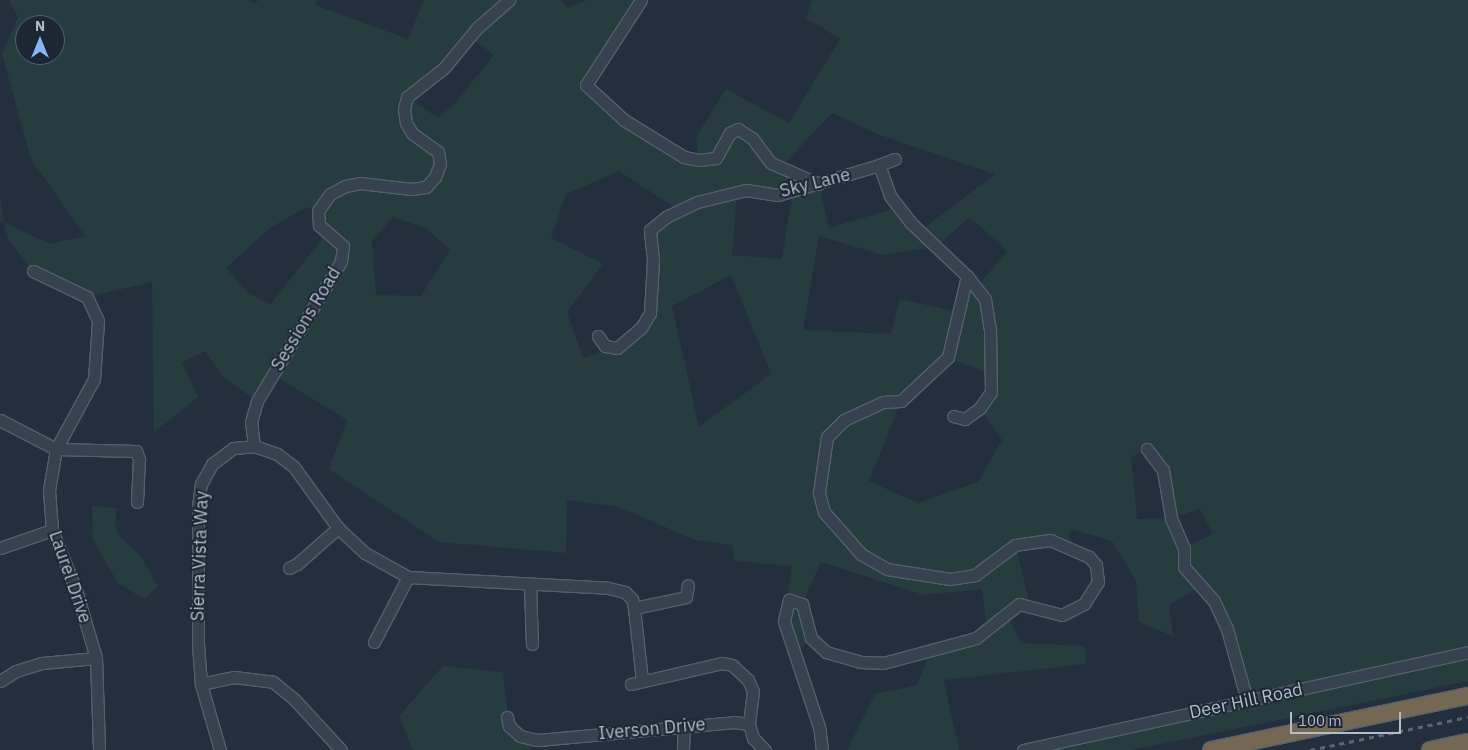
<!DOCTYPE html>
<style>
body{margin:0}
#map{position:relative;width:1468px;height:750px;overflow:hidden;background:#242f3e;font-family:"IBM Plex Sans",sans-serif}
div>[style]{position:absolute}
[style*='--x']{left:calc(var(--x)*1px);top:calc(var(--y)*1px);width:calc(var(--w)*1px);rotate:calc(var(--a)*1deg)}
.green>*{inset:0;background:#263c3f}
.roads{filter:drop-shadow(1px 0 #565f6c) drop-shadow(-1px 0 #565f6c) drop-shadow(0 1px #565f6c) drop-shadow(0 -1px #565f6c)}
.minor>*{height:11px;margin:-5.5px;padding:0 5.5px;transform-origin:5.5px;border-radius:5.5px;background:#38414e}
.highway>*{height:16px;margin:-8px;padding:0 8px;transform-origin:8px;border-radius:8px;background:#746855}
.rail>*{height:2.5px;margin-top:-1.25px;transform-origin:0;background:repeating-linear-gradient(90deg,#5a6575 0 5px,transparent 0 10px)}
span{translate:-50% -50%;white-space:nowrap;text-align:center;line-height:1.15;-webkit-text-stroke:4px #1d2633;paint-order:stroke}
.street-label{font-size:18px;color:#b4bcc9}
.north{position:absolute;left:15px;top:15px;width:50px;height:50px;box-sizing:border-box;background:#1d2633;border:1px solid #59626f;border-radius:50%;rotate:0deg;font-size:14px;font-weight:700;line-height:20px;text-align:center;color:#b4bcc9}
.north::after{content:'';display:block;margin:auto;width:18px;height:22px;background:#8ab4f8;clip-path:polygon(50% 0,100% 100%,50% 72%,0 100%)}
.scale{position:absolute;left:1290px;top:712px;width:111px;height:22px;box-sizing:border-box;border:2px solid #b4bcc9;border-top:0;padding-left:6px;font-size:15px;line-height:18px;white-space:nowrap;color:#b4bcc9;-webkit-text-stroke:4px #1d2633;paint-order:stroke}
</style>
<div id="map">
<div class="green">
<i style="clip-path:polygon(evenodd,9px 0,247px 0,255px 4px,258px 0,317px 0,315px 5px,408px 39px,424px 0,561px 0,568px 8px,587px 0,641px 0,586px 85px,624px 120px,699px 159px,696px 137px,726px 89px,789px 123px,840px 39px,806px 18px,812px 0,1468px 0,1468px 681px,1133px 750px,1023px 750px,1247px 700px,1227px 629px,1201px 586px,1169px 605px,1173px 636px,1139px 622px,1136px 581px,1112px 541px,1070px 529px,1069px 546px,1050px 540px,1016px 545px,1030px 607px,1006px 614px,1022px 643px,1085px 646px,1086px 664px,944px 680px,959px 750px,847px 750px,875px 694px,917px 685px,930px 651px,987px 633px,982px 589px,924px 595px,821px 562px,802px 604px,811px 638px,795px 654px,784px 621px,792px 566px,734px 561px,732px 545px,695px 540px,619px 507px,567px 500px,566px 553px,439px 542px,329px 469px,347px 420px,272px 374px,257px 401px,222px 376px,205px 351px,182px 362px,198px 397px,154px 432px,152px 282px,87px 297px,33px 271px,8px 239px,4px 222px,0 222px,0 195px,4px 222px,50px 244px,85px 236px,31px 159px,2px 54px,18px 17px,9px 0,25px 25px,55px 25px,55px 55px,25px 55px,25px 25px,9px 0,470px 37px,494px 55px,456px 102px,438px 118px,408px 97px,470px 37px,9px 0,832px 113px,880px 135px,995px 174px,920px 231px,899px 207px,829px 228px,819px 184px,781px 167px,832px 113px,9px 0,619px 171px,680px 211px,650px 230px,650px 313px,617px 348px,583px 358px,567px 312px,603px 264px,551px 238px,566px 194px,619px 171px,9px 0,793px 191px,782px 259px,732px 255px,737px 193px,793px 191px,9px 0,307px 207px,318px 211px,326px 234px,270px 305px,249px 293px,226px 268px,270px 228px,307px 207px,9px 0,393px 217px,426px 228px,450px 250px,421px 296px,376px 295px,372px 241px,393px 217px,9px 0,970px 217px,1007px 251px,977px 287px,967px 276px,958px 312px,900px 299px,891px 334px,803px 330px,819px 236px,883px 255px,936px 247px,970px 217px,9px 0,731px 275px,771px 374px,699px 427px,672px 306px,731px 275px,9px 0,947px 357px,991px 374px,980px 408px,1002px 440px,978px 482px,918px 503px,869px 481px,901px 401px,947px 357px,9px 0,1147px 449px,1163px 470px,1170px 518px,1137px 519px,1131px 457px,1147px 449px,9px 0,1200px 509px,1213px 534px,1184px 548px,1171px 518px,1200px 509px)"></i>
<i style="clip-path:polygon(92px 506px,117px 508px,115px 525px,120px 537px,141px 557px,158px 586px,144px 599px,118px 583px,93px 540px)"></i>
<i style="clip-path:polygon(443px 666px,503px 672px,509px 726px,538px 740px,529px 750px,413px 750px,399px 716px)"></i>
</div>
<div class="roads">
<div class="minor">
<i style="--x:641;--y:0;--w:101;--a:122.9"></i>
<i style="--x:586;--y:85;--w:52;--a:42.6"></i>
<i style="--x:624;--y:120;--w:70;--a:31.7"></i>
<i style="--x:684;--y:157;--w:15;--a:11"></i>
<i style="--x:699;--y:160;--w:17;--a:-7"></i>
<i style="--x:716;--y:158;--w:29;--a:-61"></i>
<i style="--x:730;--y:133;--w:9;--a:-27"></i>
<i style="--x:738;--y:129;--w:17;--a:33"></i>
<i style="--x:752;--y:138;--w:31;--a:53"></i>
<i style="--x:771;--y:163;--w:52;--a:23.6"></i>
<i style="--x:879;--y:165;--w:17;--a:-21"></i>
<i style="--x:33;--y:271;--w:60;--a:25.7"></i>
<i style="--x:87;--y:297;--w:26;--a:65"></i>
<i style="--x:98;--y:321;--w:58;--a:93.9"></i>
<i style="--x:94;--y:379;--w:80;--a:118.5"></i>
<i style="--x:56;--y:449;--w:42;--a:99.7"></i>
<i style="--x:49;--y:490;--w:40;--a:85.7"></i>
<i style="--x:52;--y:530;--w:65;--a:68.2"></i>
<i style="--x:76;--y:590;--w:71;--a:73.6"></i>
<i style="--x:96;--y:658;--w:92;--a:88.1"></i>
<i style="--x:598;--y:336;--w:12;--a:55"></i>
<i style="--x:605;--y:346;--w:12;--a:9"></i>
<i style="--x:617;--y:348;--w:31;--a:-40"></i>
<i style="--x:641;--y:328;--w:17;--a:-59"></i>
<i style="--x:650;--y:313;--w:53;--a:-86.8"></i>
<i style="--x:653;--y:260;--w:30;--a:-96"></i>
<i style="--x:650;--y:230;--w:21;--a:-39"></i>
<i style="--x:666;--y:217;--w:34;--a:-26"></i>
<i style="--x:697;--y:202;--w:50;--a:-13.8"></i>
<i style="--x:746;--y:190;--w:32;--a:9"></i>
<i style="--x:778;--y:195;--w:105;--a:-16.5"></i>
<i style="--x:879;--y:165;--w:33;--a:70"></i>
<i style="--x:890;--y:196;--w:33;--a:52"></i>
<i style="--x:910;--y:222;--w:79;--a:43.5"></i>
<i style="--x:967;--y:276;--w:29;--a:52"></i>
<i style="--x:985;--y:299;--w:30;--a:81"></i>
<i style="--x:990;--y:329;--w:63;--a:89.1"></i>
<i style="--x:991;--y:392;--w:19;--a:125"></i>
<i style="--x:980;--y:408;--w:19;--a:144"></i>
<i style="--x:965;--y:419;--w:12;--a:-166"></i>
<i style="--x:0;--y:420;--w:63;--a:27.4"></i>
<i style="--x:56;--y:449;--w:80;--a:1.4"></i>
<i style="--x:136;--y:451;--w:9;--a:69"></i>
<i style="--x:139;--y:459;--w:43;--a:92.7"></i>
<i style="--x:254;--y:446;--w:24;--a:-97"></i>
<i style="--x:251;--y:422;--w:22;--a:-74"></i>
<i style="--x:257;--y:401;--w:163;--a:-59"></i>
<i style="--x:341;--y:261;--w:15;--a:-82"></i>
<i style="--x:343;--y:246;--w:32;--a:-139"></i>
<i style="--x:319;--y:225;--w:14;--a:-94"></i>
<i style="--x:318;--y:211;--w:21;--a:-55"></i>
<i style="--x:330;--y:194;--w:17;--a:-28"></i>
<i style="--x:345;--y:186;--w:15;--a:-11"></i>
<i style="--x:360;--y:183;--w:52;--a:6.6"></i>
<i style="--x:412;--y:189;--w:14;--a:-8"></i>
<i style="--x:426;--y:187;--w:13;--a:-48"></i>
<i style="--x:435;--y:177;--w:14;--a:-69"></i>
<i style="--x:440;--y:164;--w:12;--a:-99"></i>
<i style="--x:438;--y:152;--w:32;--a:-144"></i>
<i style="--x:412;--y:133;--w:12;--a:-121"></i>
<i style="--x:406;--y:123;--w:14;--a:-98"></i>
<i style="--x:404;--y:109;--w:12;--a:-76"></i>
<i style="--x:407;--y:97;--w:47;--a:-38.1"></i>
<i style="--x:444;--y:68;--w:52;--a:-50.5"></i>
<i style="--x:477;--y:28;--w:43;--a:-41.2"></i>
<i style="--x:1147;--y:449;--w:26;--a:53"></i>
<i style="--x:1163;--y:470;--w:49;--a:80.5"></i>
<i style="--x:1171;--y:518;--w:33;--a:67"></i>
<i style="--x:1184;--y:548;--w:19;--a:90"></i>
<i style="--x:1184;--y:567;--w:45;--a:48.6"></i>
<i style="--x:1214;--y:601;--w:31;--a:65"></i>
<i style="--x:1227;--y:629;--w:74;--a:74.3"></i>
<i style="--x:0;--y:548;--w:55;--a:-19.1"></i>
<i style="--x:289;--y:568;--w:9;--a:-27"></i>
<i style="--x:297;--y:564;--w:55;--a:-41.3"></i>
<i style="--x:530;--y:585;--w:59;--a:88.1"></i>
<i style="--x:634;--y:608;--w:53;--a:-11.9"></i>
<i style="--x:686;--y:597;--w:12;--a:-81"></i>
<i style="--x:374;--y:642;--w:73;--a:-62.4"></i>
<i style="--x:0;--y:681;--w:19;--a:-32"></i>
<i style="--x:16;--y:671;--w:27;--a:-17"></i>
<i style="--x:42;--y:663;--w:54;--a:-5.3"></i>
<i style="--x:201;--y:684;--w:34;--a:-12"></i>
<i style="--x:234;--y:677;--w:39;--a:7"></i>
<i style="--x:273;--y:682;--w:27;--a:39"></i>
<i style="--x:294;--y:699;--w:69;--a:47.3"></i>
<i style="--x:631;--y:684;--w:93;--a:-13"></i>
<i style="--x:722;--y:663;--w:10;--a:11"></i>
<i style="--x:732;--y:665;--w:22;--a:43"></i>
<i style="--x:748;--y:680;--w:12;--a:66"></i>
<i style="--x:753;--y:691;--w:33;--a:97"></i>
<i style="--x:749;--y:724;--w:15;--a:74"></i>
<i style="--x:753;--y:738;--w:17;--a:45"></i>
<i style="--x:507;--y:717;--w:9;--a:77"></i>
<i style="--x:509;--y:726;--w:15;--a:42"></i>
<i style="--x:520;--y:736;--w:18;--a:13"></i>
<i style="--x:538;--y:740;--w:197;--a:-5.2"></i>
<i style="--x:734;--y:722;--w:15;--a:8"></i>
<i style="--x:220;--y:750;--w:69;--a:-106.1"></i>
<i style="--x:201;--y:684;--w:40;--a:-94.3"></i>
<i style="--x:198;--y:644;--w:137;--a:-90"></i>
<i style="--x:198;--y:507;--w:23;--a:-83"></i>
<i style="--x:201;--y:484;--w:23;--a:-61"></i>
<i style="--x:212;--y:464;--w:26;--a:-37"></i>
<i style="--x:233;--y:448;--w:21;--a:-5"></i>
<i style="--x:254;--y:446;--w:24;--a:19"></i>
<i style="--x:277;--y:454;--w:21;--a:37"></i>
<i style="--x:294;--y:467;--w:75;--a:54.2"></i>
<i style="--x:338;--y:528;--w:37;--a:43"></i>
<i style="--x:365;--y:553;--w:49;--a:29.2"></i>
<i style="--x:408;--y:577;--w:200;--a:3.1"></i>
<i style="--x:608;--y:588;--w:17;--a:13"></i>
<i style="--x:625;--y:592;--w:10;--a:45"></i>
<i style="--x:632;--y:599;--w:9;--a:77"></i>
<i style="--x:634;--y:608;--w:73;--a:83.7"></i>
<i style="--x:683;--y:750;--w:24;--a:-88"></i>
<i style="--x:822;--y:750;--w:23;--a:-97"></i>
<i style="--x:819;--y:727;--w:112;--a:-108.3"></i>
<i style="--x:784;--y:621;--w:22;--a:-77"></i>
<i style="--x:789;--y:600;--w:14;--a:17"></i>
<i style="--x:802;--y:604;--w:35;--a:75"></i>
<i style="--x:811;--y:638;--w:21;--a:43"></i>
<i style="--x:826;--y:652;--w:35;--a:16"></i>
<i style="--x:860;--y:662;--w:23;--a:2"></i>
<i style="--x:883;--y:663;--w:96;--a:-15"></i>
<i style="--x:976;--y:638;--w:55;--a:-38.3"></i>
<i style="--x:1019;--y:604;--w:44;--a:14.3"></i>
<i style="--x:1062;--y:615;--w:25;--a:-27"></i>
<i style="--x:1084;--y:604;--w:26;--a:-58"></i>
<i style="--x:1098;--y:582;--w:17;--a:-97"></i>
<i style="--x:1096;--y:565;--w:11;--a:-131"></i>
<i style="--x:1089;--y:557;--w:43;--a:-156.4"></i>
<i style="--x:1050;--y:540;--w:35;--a:172"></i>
<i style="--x:1015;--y:545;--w:50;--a:143.1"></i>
<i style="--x:975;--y:575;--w:25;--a:171"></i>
<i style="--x:950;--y:579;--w:64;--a:-171"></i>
<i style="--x:887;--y:569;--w:30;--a:-150"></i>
<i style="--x:861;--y:554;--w:56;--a:-131.4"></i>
<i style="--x:824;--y:512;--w:20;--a:-105"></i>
<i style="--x:819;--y:493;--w:57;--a:-81.9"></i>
<i style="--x:827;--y:437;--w:24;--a:-45"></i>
<i style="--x:844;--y:420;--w:43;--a:-24.8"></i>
<i style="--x:883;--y:402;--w:18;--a:-3"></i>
<i style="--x:901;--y:401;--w:64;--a:-43.1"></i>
<i style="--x:948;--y:357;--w:83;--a:-76.8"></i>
<i style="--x:1023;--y:750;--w:456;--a:-12.4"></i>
</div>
<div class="highway">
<i style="--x:1211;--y:750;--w:263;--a:-11.9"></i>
<i style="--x:1430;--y:750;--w:39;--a:-12"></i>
</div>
</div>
<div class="rail">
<i style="--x:1310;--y:750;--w:161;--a:-11.8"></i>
</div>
<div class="street-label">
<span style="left:815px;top:183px;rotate:-14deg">Sky Lane</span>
<span style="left:306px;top:319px;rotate:-59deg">Sessions Road</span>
<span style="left:200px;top:556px;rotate:-88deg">Sierra Vista Way</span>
<span style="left:70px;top:577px;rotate:71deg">Laurel Drive</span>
<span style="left:1246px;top:701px;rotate:-12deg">Deer Hill Road</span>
<span style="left:652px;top:729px;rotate:-5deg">Iverson Drive</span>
</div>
<div class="north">N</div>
<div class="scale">100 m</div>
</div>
